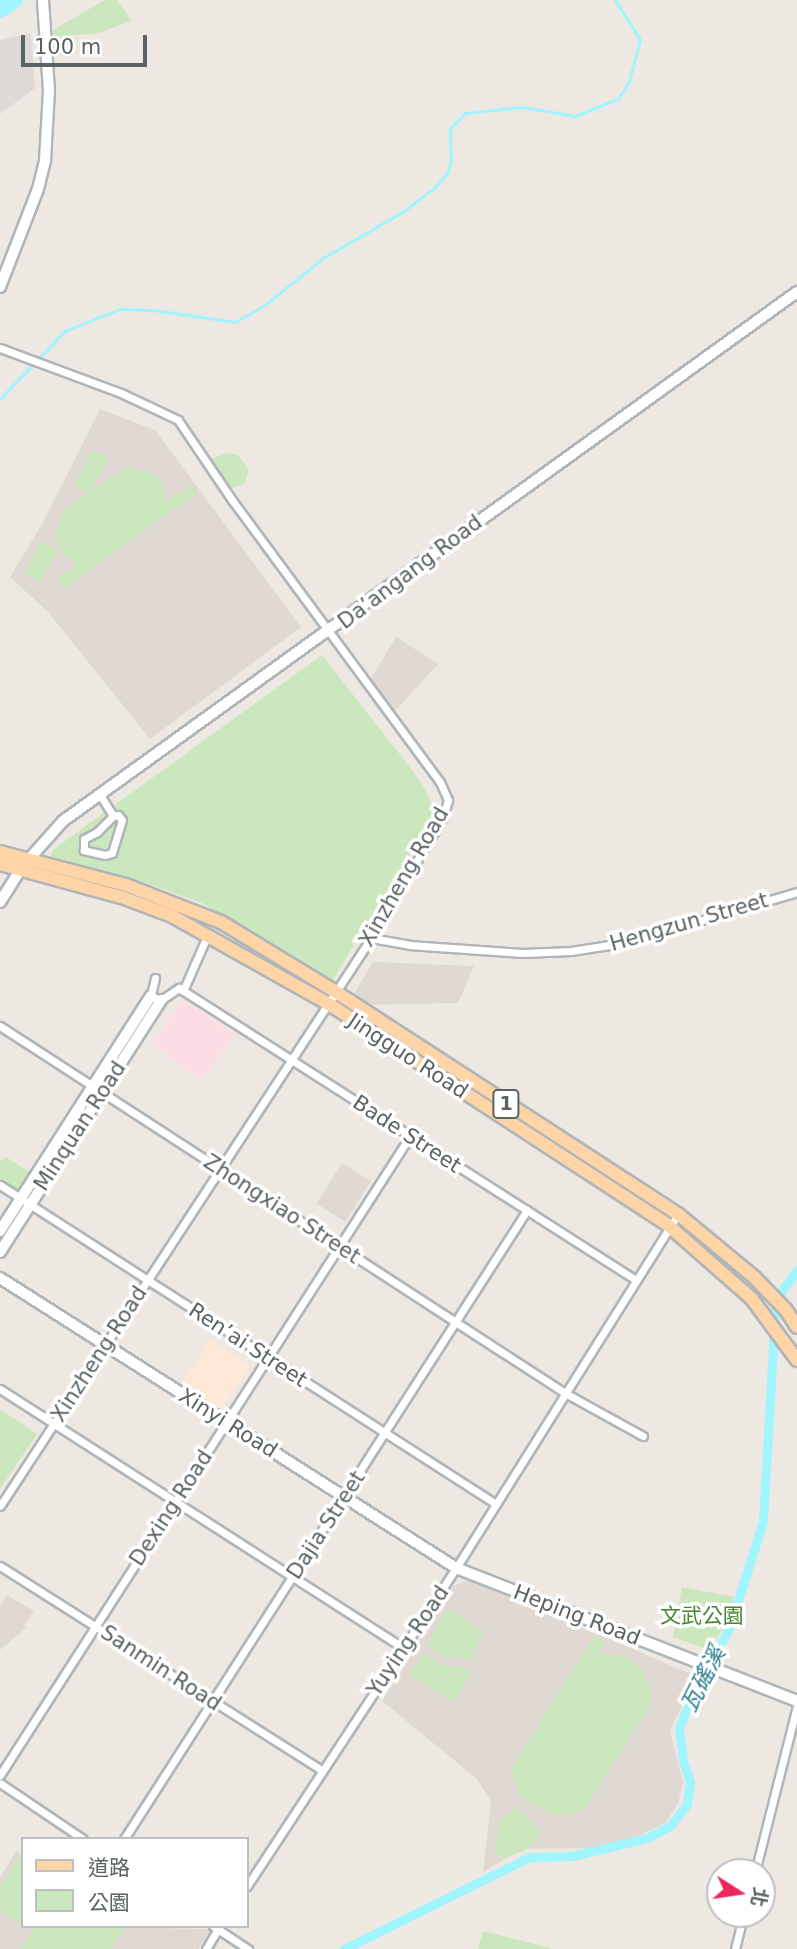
<!DOCTYPE html>
<meta charset="utf-8">
<style>
body{margin:0}
#map{position:relative;width:797px;height:1949px;overflow:hidden;background:#eee8e2;font-family:"DejaVu Sans","Noto Sans TC",sans-serif}
div>[style]{position:absolute}
[style*='--x']{left:calc(var(--x)*1px);top:calc(var(--y)*1px);width:calc(var(--w)*1px);rotate:calc(var(--a)*1deg)}
.commercial>*{inset:0;background:#ffe8d6;transform-origin:0 0}
.industrial>*{inset:0;background:#dfdad7}
.education>*{inset:0;background:#e0d8d3;transform-origin:0 0}
.medical>*{inset:0;background:#fcdde5;transform-origin:0 0}
.green>*{inset:0;background:#cbe7be;transform-origin:0 0}
.stream>*{height:2.5px;margin:-1.25px;padding:0 1.25px;transform-origin:1.25px;border-radius:1.25px;background:#a1f5ff}
.canal>*{height:9px;margin:-4.5px;padding:0 4.5px;transform-origin:4.5px;border-radius:4.5px;background:#a1f5ff}
.river>*{height:16px;margin:-8px;padding:0 8px;transform-origin:8px;border-radius:8px;background:#a1f5ff}
.roads{filter:drop-shadow(2px 0 #b0b6b8) drop-shadow(-2px 0 #b0b6b8) drop-shadow(0 2px #b0b6b8) drop-shadow(0 -2px #b0b6b8)}
.street>*{height:7px;margin:-3.5px;padding:0 3.5px;transform-origin:3.5px;border-radius:3.5px;background:#fff}
.secondary>*{height:10px;margin:-5px;padding:0 5px;transform-origin:5px;border-radius:5px;background:#fff}
.primary>*{height:12px;margin:-6px;padding:0 6px;transform-origin:6px;border-radius:6px;background:#ffd4a6}
span{translate:-50% -50%;white-space:nowrap;text-align:center;line-height:1.15;-webkit-text-stroke:7px #fff;paint-order:stroke}
.shield-label span{padding:2px 5px;background:#fff;border:2px solid;border-radius:5px;-webkit-text-stroke-width:0}
.shield-label{font-size:19px;color:#5b6264;font-weight:700}
.street-label{font-size:21px;color:#5b6264}
.park-label{font-size:21px;color:#488431}
.water-label{font-size:23px;color:#327f90;font-style:italic}
.legend{position:absolute;left:21px;top:1837px;width:228px;height:91px;box-sizing:border-box;background:#fff;border:2px solid #bdc0c1;margin:0;padding:9px 12px;list-style:none;font-size:21px;color:#5b6264}
.legend li{display:flex;align-items:center;gap:14px;height:35px}
.legend b{width:35px;border:2px solid #bdc0c1}
.north{position:absolute;left:706px;top:1858px;width:70px;height:70px;box-sizing:border-box;background:#fff;border:2px solid #bdc0c1;border-radius:50%;rotate:102deg;font-size:19px;font-weight:700;line-height:28px;text-align:center;color:#5b6264}
.north::after{content:'';display:block;margin:auto;width:24px;height:32px;background:#ef2759;clip-path:polygon(50% 0,100% 100%,50% 72%,0 100%)}
.scale{position:absolute;left:21px;top:35px;width:126px;height:32px;box-sizing:border-box;border:4px solid #5b6264;border-top:0;padding-left:9px;font-size:21px;line-height:24px;white-space:nowrap;color:#5b6264;-webkit-text-stroke:5px #fff;paint-order:stroke}
</style>
<div id="map">
<div class="commercial">
<i style="left:211px;top:1340px;width:47px;height:60px;rotate:34deg"></i>
</div>
<div class="industrial">
<i style="clip-path:polygon(31px 33px,35px 88px,0 114px,0 40px)"></i>
</div>
<div class="education">
<i style="clip-path:polygon(100px 409px,155px 430px,301px 627px,150px 739px,48px 612px,10px 577px,41px 526px)"></i>
<i style="clip-path:polygon(396px 637px,438px 664px,393px 713px,370px 680px)"></i>
<i style="clip-path:polygon(373px 962px,474px 966px,458px 1003px,359px 1005px,351px 999px)"></i>
<i style="left:342px;top:1163px;width:34px;height:48px;rotate:32deg"></i>
<i style="clip-path:polygon(469px 1580px,696px 1676px,670px 1731px,683px 1782px,678px 1804px,665px 1823px,632px 1839px,593px 1848px,522px 1849px,483px 1872px,491px 1801px,477px 1779px,382px 1701px,453px 1586px)"></i>
<i style="clip-path:polygon(7px 1595px,34px 1611px,24px 1625px,27px 1627px,0 1650px,0 1606px)"></i>
<i style="clip-path:polygon(16px 1851px,23px 1855px,23px 1926px,212px 1929px,198px 1949px,0 1949px,0 1878px)"></i>
</div>
<div class="medical">
<i style="left:183px;top:999px;width:63px;height:56px;rotate:35deg"></i>
</div>
<div class="green">
<i style="clip-path:polygon(105px 0,117px 0,132px 21px,98px 33px,53px 37px,53px 30px)"></i>
<i style="clip-path:polygon(93px 450px,108px 459px,90px 491px,128px 468px,152px 473px,161px 481px,167px 501px,192px 485px,197px 493px,64px 588px,58px 579px,77px 565px,61px 552px,55px 532px,65px 509px,88px 493px,74px 485px)"></i>
<i style="clip-path:polygon(226px 453px,237px 454px,249px 470px,244px 484px,230px 489px,210px 460px)"></i>
<i style="left:41px;top:541px;width:19px;height:36px;rotate:28deg"></i>
<i style="clip-path:polygon(322px 655px,412px 770px,424px 787px,435px 813px,330px 984px,202px 903px,143px 882px,50px 858px,54px 849px)"></i>
<i style="clip-path:polygon(6px 1157px,32px 1174px,18px 1195px,0 1183px,0 1161px)"></i>
<i style="clip-path:polygon(0 1409px,37px 1434px,0 1489px)"></i>
<i style="clip-path:polygon(682px 1587px,734px 1597px,725px 1626px,709px 1650px,673px 1637px)"></i>
<i style="clip-path:polygon(448px 1608px,484px 1632px,469px 1661px,458px 1657px,443px 1657px,427px 1645px)"></i>
<i style="clip-path:polygon(594px 1636px,604px 1642px,597px 1653px,625px 1656px,643px 1670px,651px 1689px,650px 1706px,585px 1808px,570px 1815px,550px 1814px,522px 1797px,513px 1778px,512px 1768px)"></i>
<i style="clip-path:polygon(424px 1653px,441px 1665px,461px 1667px,472px 1673px,453px 1701px,409px 1675px)"></i>
<i style="clip-path:polygon(516px 1806px,542px 1833px,524px 1851px,502px 1859px,496px 1852px,499px 1822px)"></i>
<i style="clip-path:polygon(20px 1856px,23px 1858px,23px 1925px,0 1910px,0 1887px)"></i>
<i style="clip-path:polygon(36px 1926px,126px 1926px,111px 1949px,21px 1949px)"></i>
<i style="clip-path:polygon(483px 1931px,546px 1947px,553px 1949px,478px 1949px)"></i>
</div>
<div class="stream">
<i style="--x:0;--y:399;--w:94;--a:-46.3"></i>
<i style="--x:65;--y:331;--w:59;--a:-21.8"></i>
<i style="--x:120;--y:309;--w:34;--a:2"></i>
<i style="--x:154;--y:310;--w:82;--a:8.4"></i>
<i style="--x:235;--y:322;--w:33;--a:-29"></i>
<i style="--x:264;--y:306;--w:76;--a:-39.1"></i>
<i style="--x:323;--y:258;--w:90;--a:-30"></i>
<i style="--x:401;--y:213;--w:40;--a:-37"></i>
<i style="--x:433;--y:189;--w:21;--a:-47"></i>
<i style="--x:447;--y:174;--w:15;--a:-74"></i>
<i style="--x:451;--y:160;--w:31;--a:-92"></i>
<i style="--x:450;--y:129;--w:22;--a:-47"></i>
<i style="--x:465;--y:113;--w:58;--a:-5.9"></i>
<i style="--x:523;--y:107;--w:53;--a:9.8"></i>
<i style="--x:575;--y:116;--w:46;--a:-21.6"></i>
<i style="--x:618;--y:99;--w:20;--a:-57"></i>
<i style="--x:629;--y:82;--w:43;--a:-75.3"></i>
<i style="--x:640;--y:40;--w:47;--a:-122"></i>
</div>
<div class="canal">
<i style="--x:344;--y:1949;--w:207;--a:-26.4"></i>
<i style="--x:529;--y:1857;--w:43;--a:-1.3"></i>
<i style="--x:572;--y:1856;--w:77;--a:-13.5"></i>
<i style="--x:647;--y:1838;--w:26;--a:-28"></i>
<i style="--x:670;--y:1826;--w:28;--a:-52"></i>
<i style="--x:687;--y:1804;--w:22;--a:-82"></i>
<i style="--x:690;--y:1782;--w:23;--a:-108"></i>
<i style="--x:683;--y:1760;--w:32;--a:-97"></i>
<i style="--x:679;--y:1728;--w:41;--a:-68.5"></i>
<i style="--x:694;--y:1690;--w:70;--a:-60.2"></i>
<i style="--x:729;--y:1629;--w:113;--a:-72.5"></i>
<i style="--x:763;--y:1521;--w:223;--a:-86.7"></i>
<i style="--x:776;--y:1298;--w:35;--a:-53"></i>
</div>
<div class="river">
<i style="--x:0;--y:10;--w:18;--a:-34"></i>
</div>
<div class="roads">
<div class="street">
<i style="--x:0;--y:348;--w:129;--a:20.4"></i>
<i style="--x:121;--y:393;--w:63;--a:25.3"></i>
<i style="--x:178;--y:420;--w:97;--a:56"></i>
<i style="--x:232;--y:500;--w:350;--a:53.6"></i>
<i style="--x:440;--y:782;--w:20;--a:66"></i>
<i style="--x:448;--y:800;--w:18;--a:106"></i>
<i style="--x:443;--y:817;--w:141;--a:120.8"></i>
<i style="--x:371;--y:938;--w:678;--a:123.15"></i>
<i style="--x:100;--y:795;--w:25;--a:58"></i>
<i style="--x:113;--y:816;--w:5;--a:-11"></i>
<i style="--x:118;--y:815;--w:6;--a:51"></i>
<i style="--x:122;--y:820;--w:34;--a:107"></i>
<i style="--x:112;--y:853;--w:7;--a:164"></i>
<i style="--x:105;--y:855;--w:22;--a:-167"></i>
<i style="--x:84;--y:850;--w:11;--a:-90"></i>
<i style="--x:84;--y:839;--w:15;--a:-28"></i>
<i style="--x:97;--y:832;--w:23;--a:-45"></i>
<i style="--x:371;--y:938;--w:39;--a:10"></i>
<i style="--x:409;--y:945;--w:114;--a:4"></i>
<i style="--x:523;--y:953;--w:48;--a:-2.4"></i>
<i style="--x:571;--y:951;--w:58;--a:-9"></i>
<i style="--x:628;--y:942;--w:176;--a:-16.5"></i>
<i style="--x:155;--y:978;--w:18;--a:103"></i>
<i style="--x:151;--y:996;--w:11;--a:22"></i>
<i style="--x:161;--y:1000;--w:22;--a:-34"></i>
<i style="--x:179;--y:988;--w:542;--a:32.58"></i>
<i style="--x:183;--y:991;--w:62;--a:-66.3"></i>
<i style="--x:0;--y:1026;--w:674;--a:33.01"></i>
<i style="--x:565;--y:1393;--w:89;--a:28.9"></i>
<i style="--x:0;--y:1185;--w:590;--a:32.75"></i>
<i style="--x:0;--y:1389;--w:479;--a:32.7"></i>
<i style="--x:0;--y:1566;--w:381;--a:32.4"></i>
<i style="--x:0;--y:1775;--w:759;--a:-57.31"></i>
<i style="--x:0;--y:1783;--w:100;--a:34"></i>
<i style="--x:124;--y:1839;--w:747;--a:-57.35"></i>
<i style="--x:755;--y:1872;--w:171;--a:-75.8"></i>
<i style="--x:247;--y:1886;--w:381;--a:-56.7"></i>
<i style="--x:456;--y:1568;--w:418;--a:-57.9"></i>
<i style="--x:213;--y:1926;--w:42;--a:33.3"></i>
<i style="--x:206;--y:1949;--w:27;--a:-59"></i>
<i style="--x:735;--y:1949;--w:36;--a:-76"></i>
</div>
<div class="secondary">
<i style="--x:0;--y:287;--w:105;--a:-68.8"></i>
<i style="--x:38;--y:189;--w:30;--a:-76"></i>
<i style="--x:45;--y:160;--w:69;--a:-86.7"></i>
<i style="--x:49;--y:91;--w:91;--a:-93.8"></i>
<i style="--x:0;--y:902;--w:41;--a:-57.8"></i>
<i style="--x:22;--y:867;--w:62;--a:-48.3"></i>
<i style="--x:63;--y:821;--w:905;--a:-35.78"></i>
<i style="--x:0;--y:1231;--w:279;--a:-57.3"></i>
<i style="--x:0;--y:1252;--w:299;--a:-57.4"></i>
<i style="--x:0;--y:1278;--w:540;--a:32.45"></i>
<i style="--x:456;--y:1568;--w:366;--a:21.3"></i>
</div>
<div class="primary">
<i style="--x:0;--y:852;--w:130;--a:14.7"></i>
<i style="--x:126;--y:885;--w:102;--a:21.3"></i>
<i style="--x:221;--y:922;--w:135;--a:31.3"></i>
<i style="--x:336;--y:992;--w:408;--a:33"></i>
<i style="--x:678;--y:1214;--w:99;--a:39.7"></i>
<i style="--x:754;--y:1277;--w:46;--a:45.9"></i>
<i style="--x:786;--y:1310;--w:20;--a:57"></i>
<i style="--x:0;--y:864;--w:129;--a:15.3"></i>
<i style="--x:124;--y:898;--w:51;--a:20.6"></i>
<i style="--x:172;--y:916;--w:180;--a:29.3"></i>
<i style="--x:329;--y:1004;--w:406;--a:33.1"></i>
<i style="--x:669;--y:1226;--w:111;--a:41.3"></i>
<i style="--x:752;--y:1299;--w:76;--a:53.6"></i>
</div>
</div>
<div class="shield-label">
<span style="left:506px;top:1104px">1</span>
</div>
<div class="street-label">
<span style="left:410px;top:572px;rotate:-37deg">Da’angang Road</span>
<span style="left:404px;top:877px;rotate:-60deg">Xinzheng Road</span>
<span style="left:689px;top:922px;rotate:-16deg">Hengzun Street</span>
<span style="left:408px;top:1056px;rotate:33deg">Jingguo Road</span>
<span style="left:80px;top:1126px;rotate:-57deg">Minquan Road</span>
<span style="left:407px;top:1134px;rotate:33deg">Bade Street</span>
<span style="left:282px;top:1209px;rotate:33deg">Zhongxiao Street</span>
<span style="left:248px;top:1345px;rotate:33deg">Ren’ai Street</span>
<span style="left:99px;top:1354px;rotate:-57deg">Xinzheng Road</span>
<span style="left:228px;top:1423px;rotate:32deg">Xinyi Road</span>
<span style="left:171px;top:1508px;rotate:-57deg">Dexing Road</span>
<span style="left:326px;top:1525px;rotate:-57deg">Dajia Street</span>
<span style="left:577px;top:1615px;rotate:21deg">Heping Road</span>
<span style="left:408px;top:1641px;rotate:-56deg">Yuying Road</span>
<span style="left:161px;top:1668px;rotate:33deg">Sanmin Road</span>
</div>
<div class="park-label">
<span style="left:702px;top:1616px">文武公園</span>
</div>
<div class="water-label">
<span style="left:703px;top:1679px;rotate:-63deg">瓦磘溪</span>
</div>
<ul class="legend">
<li><b style="height:9px;background:#ffd4a6"></b>道路</li>
<li><b style="height:19px;background:#cbe7be"></b>公園</li>
</ul>
<div class="north">北</div>
<div class="scale">100 m</div>
</div>
